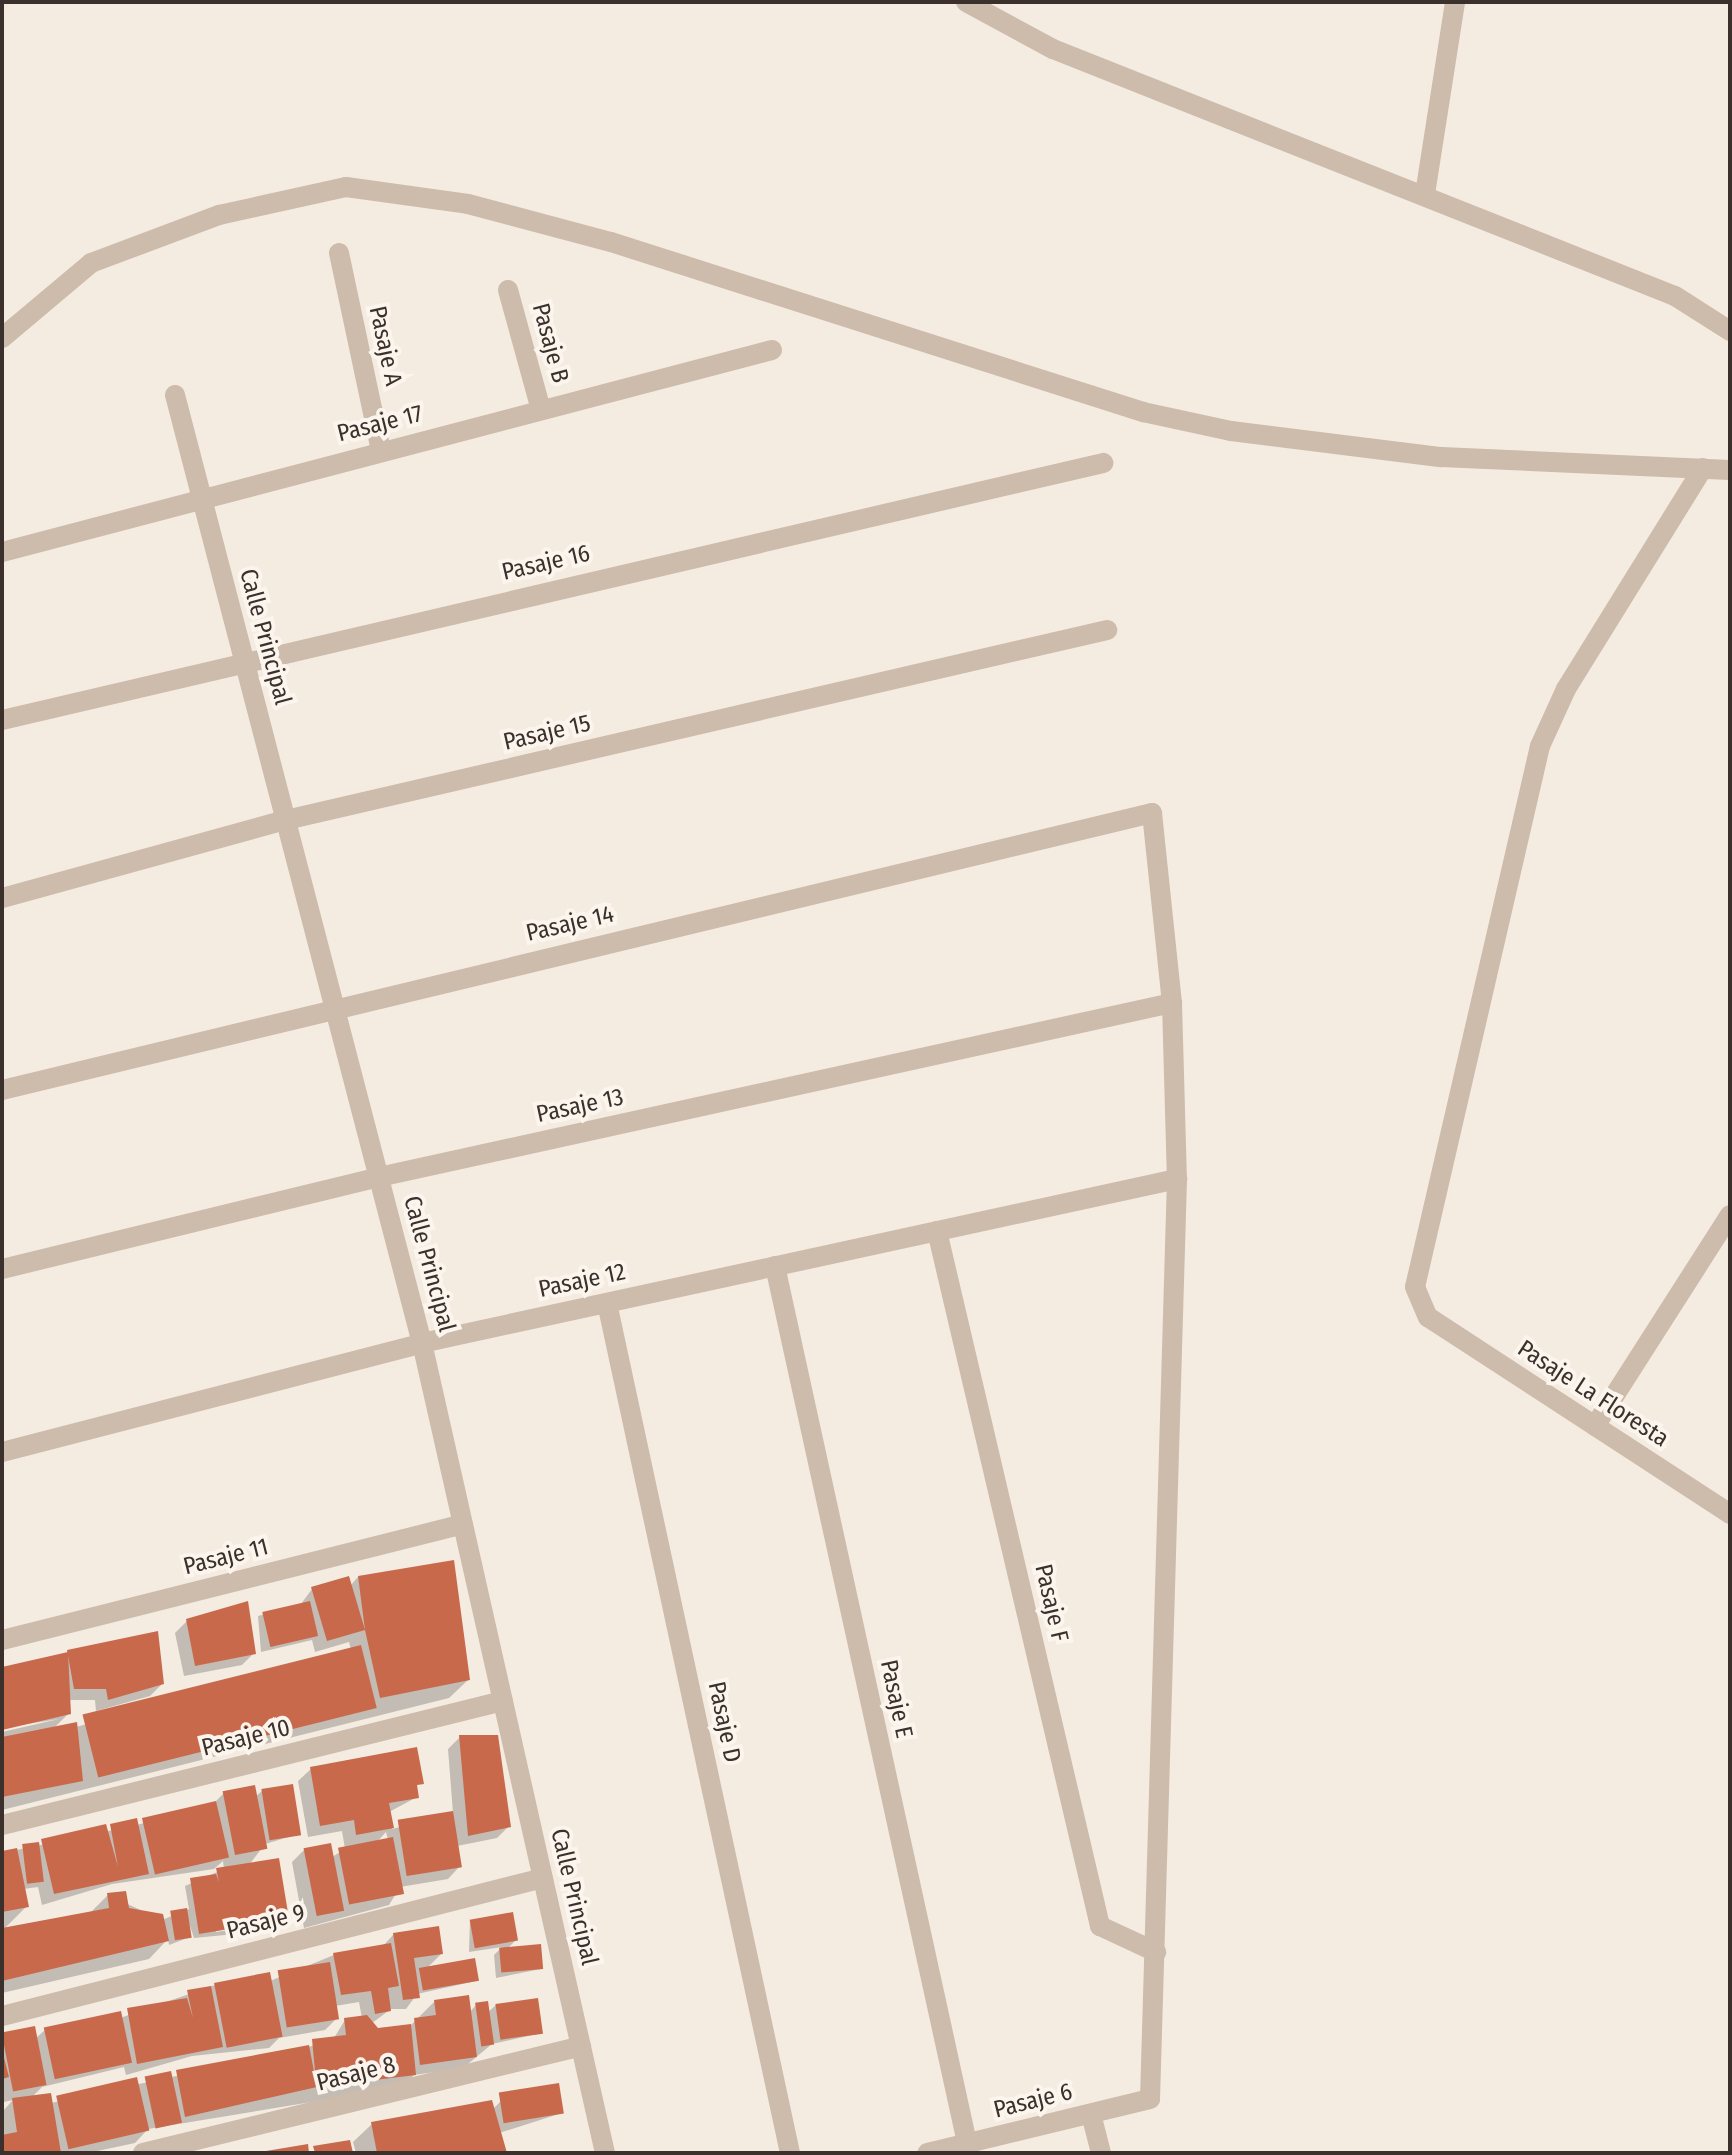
<!DOCTYPE html>
<style>
body{margin:0}
#map{position:relative;width:1732px;height:2155px;overflow:hidden;background:#f4ebe1;font-family:"Fira Sans Condensed",sans-serif}
div>[style]{position:absolute}
[style*='--x']{left:calc(var(--x)*1px);top:calc(var(--y)*1px);width:calc(var(--w)*1px);rotate:calc(var(--a)*1deg)}
.shadow>*{inset:0;background:#0003}
.building>*{inset:0;background:#c8694b;transform-origin:0 0}
.minor>*{height:20px;margin:-10px;padding:0 10px;transform-origin:10px;border-radius:10px;background:#cdbbac}
span{translate:-50% -50%;white-space:nowrap;text-align:center;line-height:1.15;-webkit-text-stroke:8px #fbf5ee;paint-order:stroke}
.street-label{font-size:24px;color:#3b302b}
.frame{position:absolute;inset:0;border:4px solid #3b302b;pointer-events:none}
</style>
<div id="map">
<div class="shadow">
<i style="clip-path:polygon(358px 1577px,468px 1680px,449px 1698px,2px 1810px,2px 1732px,59px 1719px,2px 1728px,2px 1669px,156px 1633px,162px 1684px,150px 1696px,96px 1711px,95px 1700px,68px 1700px,69px 1713px,53px 1729px,76px 1727px,351px 1650px,349px 1642px,315px 1652px,312px 1640px,261px 1652px,258px 1616px,301px 1604px,312px 1589px,350px 1586px)"></i>
<i style="clip-path:polygon(187px 1621px,254px 1653px,242px 1665px,184px 1676px,175px 1633px)"></i>
<i style="clip-path:polygon(evenodd,460px 1737px,509px 1826px,497px 1838px,457px 1846px,460px 1866px,448px 1879px,400px 1887px,389px 1905px,304px 1928px,292px 1862px,304px 1850px,332px 1857px,345px 1849px,342px 1831px,308px 1837px,298px 1781px,311px 1769px,417px 1797px,389px 1812px,392px 1829px,453px 1813px,448px 1749px,460px 1737px,386px 1832px,388px 1840px,376px 1843px,386px 1832px)"></i>
<i style="clip-path:polygon(evenodd,262px 1791px,299px 1834px,265px 1844px,249px 1865px,287px 1918px,275px 1930px,194px 1938px,186px 1914px,190px 1937px,169px 1945px,168px 1939px,149px 1959px,2px 1993px,2px 1853px,137px 1825px,214px 1803px,224px 1793px,255px 1797px,262px 1791px,223px 1861px,224px 1869px,185px 1886px,189px 1909px,162px 1920px,108px 1895px,90px 1913px,4px 1929px,27px 1906px,23px 1889px,38px 1887px,42px 1905px,112px 1884px,214px 1869px,223px 1861px,262px 1791px,276px 1919px,276px 1923px,216px 1932px,216px 1928px,276px 1919px)"></i>
<i style="clip-path:polygon(470px 1920px,516px 1940px,508px 1948px,541px 1969px,496px 1978px,494px 1955px,502px 1947px,469px 1952px)"></i>
<i style="clip-path:polygon(evenodd,394px 1934px,441px 1954px,429px 1966px,476px 1981px,417px 1994px,406px 2009px,391px 2009px,372px 2023px,377px 2030px,410px 2026px,434px 2002px,469px 2013px,476px 2005px,487px 2013px,496px 2005px,541px 2033px,492px 2044px,463px 2068px,414px 2075px,402px 2087px,148px 2129px,135px 2143px,88px 2153px,2px 2153px,2px 2112px,13px 2100px,4px 2102px,2px 2095px,3px 2035px,35px 2039px,45px 2030px,120px 2018px,215px 1985px,270px 1981px,334px 1955px,382px 1947px,394px 1934px,359px 2002px,362px 2018px,345px 2020px,334px 2038px,306px 2048px,51px 2103px,31px 2098px,42px 2087px,124px 2067px,126px 2075px,192px 2056px,269px 2048px,279px 2038px,325px 2030px,337px 2018px,335px 2006px,359px 2002px)"></i>
<i style="clip-path:polygon(501px 2101px,562px 2113px,499px 2133px,505px 2153px,356px 2153px,353px 2142px,372px 2124px,493px 2109px)"></i>
</div>
<div class="building">
<i style="clip-path:polygon(454px 1560px,470px 1680px,380px 1698px,365px 1630px,327px 1641px,311px 1587px,349px 1576px,365px 1630px,358px 1576px)"></i>
<i style="clip-path:polygon(248px 1601px,256px 1654px,195px 1666px,186px 1619px)"></i>
<i style="left:310px;top:1601px;width:36px;height:49px;rotate:77deg"></i>
<i style="clip-path:polygon(158px 1631px,164px 1684px,108px 1700px,106px 1689px,74px 1689px,67px 1650px)"></i>
<i style="left:361px;top:1645px;width:65px;height:287px;rotate:76deg"></i>
<i style="clip-path:polygon(68px 1652px,71px 1714px,2px 1730px,2px 1667px)"></i>
<i style="clip-path:polygon(77px 1722px,83px 1781px,2px 1797px,2px 1737px)"></i>
<i style="clip-path:polygon(459px 1735px,498px 1735px,511px 1827px,468px 1836px)"></i>
<i style="clip-path:polygon(417px 1747px,424px 1784px,417px 1785px,419px 1798px,389px 1803px,394px 1828px,356px 1835px,354px 1820px,320px 1826px,310px 1767px)"></i>
<i style="left:293px;top:1784px;width:52px;height:32px;rotate:81deg"></i>
<i style="left:255px;top:1785px;width:65px;height:33px;rotate:79deg"></i>
<i style="left:216px;top:1801px;width:58px;height:76px;rotate:77deg"></i>
<i style="left:453px;top:1811px;width:57px;height:56px;rotate:81deg"></i>
<i style="clip-path:polygon(137px 1818px,149px 1874px,54px 1894px,41px 1839px,106px 1824px,118px 1867px,110px 1824px)"></i>
<i style="left:393px;top:1837px;width:58px;height:56px;rotate:79deg"></i>
<i style="left:39px;top:1842px;width:40px;height:17px;rotate:83deg"></i>
<i style="left:331px;top:1843px;width:69px;height:28px;rotate:79deg"></i>
<i style="clip-path:polygon(17px 1848px,29px 1907px,2px 1912px,2px 1851px)"></i>
<i style="clip-path:polygon(279px 1858px,289px 1919px,199px 1934px,190px 1878px,216px 1874px,219px 1882px,216px 1868px)"></i>
<i style="clip-path:polygon(126px 1891px,129px 1908px,163px 1914px,169px 1941px,2px 1981px,2px 1928px,109px 1908px,107px 1893px)"></i>
<i style="left:187px;top:1908px;width:30px;height:17px;rotate:81deg"></i>
<i style="left:513px;top:1912px;width:29px;height:44px;rotate:80deg"></i>
<i style="clip-path:polygon(439px 1926px,443px 1954px,414px 1958px,420px 1998px,403px 2000px,393px 1933px)"></i>
<i style="clip-path:polygon(391px 1943px,399px 1986px,388px 1988px,391px 2011px,375px 2014px,371px 1991px,341px 1995px,333px 1953px)"></i>
<i style="left:541px;top:1944px;width:25px;height:42px;rotate:85deg"></i>
<i style="left:475px;top:1958px;width:23px;height:57px;rotate:80deg"></i>
<i style="left:330px;top:1962px;width:58px;height:53px;rotate:81deg"></i>
<i style="left:270px;top:1972px;width:66px;height:57px;rotate:79deg"></i>
<i style="clip-path:polygon(211px 1986px,223px 2047px,137px 2064px,127px 2008px,187px 1998px,193px 2018px,187px 1990px)"></i>
<i style="clip-path:polygon(469px 1995px,477px 2057px,420px 2065px,414px 2018px,436px 2015px,434px 2000px)"></i>
<i style="left:538px;top:1998px;width:36px;height:43px;rotate:82deg"></i>
<i style="left:488px;top:2001px;width:44px;height:13px;rotate:82deg"></i>
<i style="left:121px;top:2011px;width:53px;height:79px;rotate:78deg"></i>
<i style="clip-path:polygon(367px 2015px,378px 2028px,411px 2024px,416px 2075px,317px 2087px,185px 2117px,176px 2070px,309px 2045px,316px 2082px,312px 2039px,346px 2035px,344px 2018px)"></i>
<i style="left:35px;top:2026px;width:60px;height:34px;rotate:79deg"></i>
<i style="clip-path:polygon(2px 2050px,9px 2077px,2px 2079px)"></i>
<i style="left:171px;top:2071px;width:53px;height:27px;rotate:78deg"></i>
<i style="left:137px;top:2077px;width:55px;height:83px;rotate:77deg"></i>
<i style="left:559px;top:2083px;width:31px;height:61px;rotate:81deg"></i>
<i style="clip-path:polygon(51px 2093px,61px 2153px,2px 2153px,2px 2135px,17px 2132px,12px 2098px)"></i>
<i style="clip-path:polygon(492px 2100px,507px 2153px,377px 2153px,371px 2122px)"></i>
<i style="clip-path:polygon(350px 2140px,353px 2153px,315px 2153px,313px 2146px)"></i>
<i style="clip-path:polygon(308px 2144px,309px 2153px,266px 2153px,266px 2151px)"></i>
</div>
<div class="minor">
<i style="--x:966;--y:2;--w:99;--a:28.4"></i>
<i style="--x:1053;--y:49;--w:669;--a:21.66"></i>
<i style="--x:1675;--y:296;--w:65;--a:32.5"></i>
<i style="--x:1425;--y:194;--w:194;--a:-81.1"></i>
<i style="--x:339;--y:253;--w:202;--a:78"></i>
<i style="--x:508;--y:290;--w:124;--a:74.6"></i>
<i style="--x:2;--y:338;--w:116;--a:-40.1"></i>
<i style="--x:91;--y:263;--w:137;--a:-20.6"></i>
<i style="--x:219;--y:215;--w:130;--a:-12.4"></i>
<i style="--x:346;--y:187;--w:123;--a:7.9"></i>
<i style="--x:468;--y:204;--w:148;--a:14.9"></i>
<i style="--x:611;--y:242;--w:559;--a:17.72"></i>
<i style="--x:1143;--y:412;--w:90;--a:12.2"></i>
<i style="--x:1231;--y:431;--w:212;--a:7.1"></i>
<i style="--x:1441;--y:457;--w:289;--a:2.6"></i>
<i style="--x:175;--y:395;--w:980;--a:75.4"></i>
<i style="--x:422;--y:1343;--w:830;--a:77.27"></i>
<i style="--x:1703;--y:468;--w:260;--a:121.8"></i>
<i style="--x:1566;--y:689;--w:63;--a:114.5"></i>
<i style="--x:1540;--y:746;--w:555;--a:103.01"></i>
<i style="--x:1415;--y:1287;--w:33;--a:67"></i>
<i style="--x:1428;--y:1317;--w:361;--a:33.1"></i>
<i style="--x:2;--y:552;--w:796;--a:-14.7"></i>
<i style="--x:2;--y:720;--w:1131;--a:-13.14"></i>
<i style="--x:2;--y:898;--w:295;--a:-15.4"></i>
<i style="--x:286;--y:820;--w:843;--a:-13.03"></i>
<i style="--x:2;--y:1090;--w:1183;--a:-13.54"></i>
<i style="--x:1152;--y:813;--w:191;--a:84"></i>
<i style="--x:1172;--y:1003;--w:176;--a:88.4"></i>
<i style="--x:1177;--y:1179;--w:920;--a:91.68"></i>
<i style="--x:1150;--y:2099;--w:229;--a:166.4"></i>
<i style="--x:937;--y:1231;--w:714;--a:76.8"></i>
<i style="--x:1100;--y:1926;--w:62;--a:24.9"></i>
<i style="--x:775;--y:1266;--w:898;--a:77.65"></i>
<i style="--x:2;--y:1269;--w:388;--a:-13.7"></i>
<i style="--x:379;--y:1177;--w:812;--a:-12.38"></i>
<i style="--x:607;--y:1303;--w:869;--a:77.85"></i>
<i style="--x:1595;--y:1426;--w:250;--a:-57.4"></i>
<i style="--x:2;--y:1452;--w:434;--a:-14.5"></i>
<i style="--x:422;--y:1343;--w:773;--a:-12.26"></i>
<i style="--x:2;--y:1640;--w:475;--a:-14.1"></i>
<i style="--x:2;--y:1825;--w:516;--a:-13.9"></i>
<i style="--x:2;--y:2016;--w:558;--a:-14.31"></i>
<i style="--x:1091;--y:2114;--w:40;--a:75.6"></i>
<i style="--x:143;--y:2153;--w:451;--a:-13.7"></i>
</div>
<div class="street-label">
<span style="left:550px;top:343px;rotate:75deg">Pasaje B</span>
<span style="left:385px;top:346px;rotate:78deg">Pasaje A</span>
<span style="left:380px;top:424px;rotate:-14deg">Pasaje 17</span>
<span style="left:546px;top:563px;rotate:-13deg">Pasaje 16</span>
<span style="left:265px;top:637px;rotate:75deg">Calle Principal</span>
<span style="left:547px;top:733px;rotate:-13deg">Pasaje 15</span>
<span style="left:570px;top:924px;rotate:-13deg">Pasaje 14</span>
<span style="left:580px;top:1106px;rotate:-12deg">Pasaje 13</span>
<span style="left:429px;top:1264px;rotate:75deg">Calle Principal</span>
<span style="left:582px;top:1281px;rotate:-12deg">Pasaje 12</span>
<span style="left:1593px;top:1394px;rotate:33deg">Pasaje La Floresta</span>
<span style="left:226px;top:1557px;rotate:-14deg">Pasaje 11</span>
<span style="left:1051px;top:1603px;rotate:77deg">Pasaje F</span>
<span style="left:896px;top:1699px;rotate:78deg">Pasaje E</span>
<span style="left:724px;top:1722px;rotate:78deg">Pasaje D</span>
<span style="left:246px;top:1738px;rotate:-14deg">Pasaje 10</span>
<span style="left:574px;top:1897px;rotate:77deg">Calle Principal</span>
<span style="left:266px;top:1922px;rotate:-14deg">Pasaje 9</span>
<span style="left:356px;top:2074px;rotate:-14deg">Pasaje 8</span>
<span style="left:1033px;top:2101px;rotate:-14deg">Pasaje 6</span>
</div>
<div class="frame"></div>
</div>
